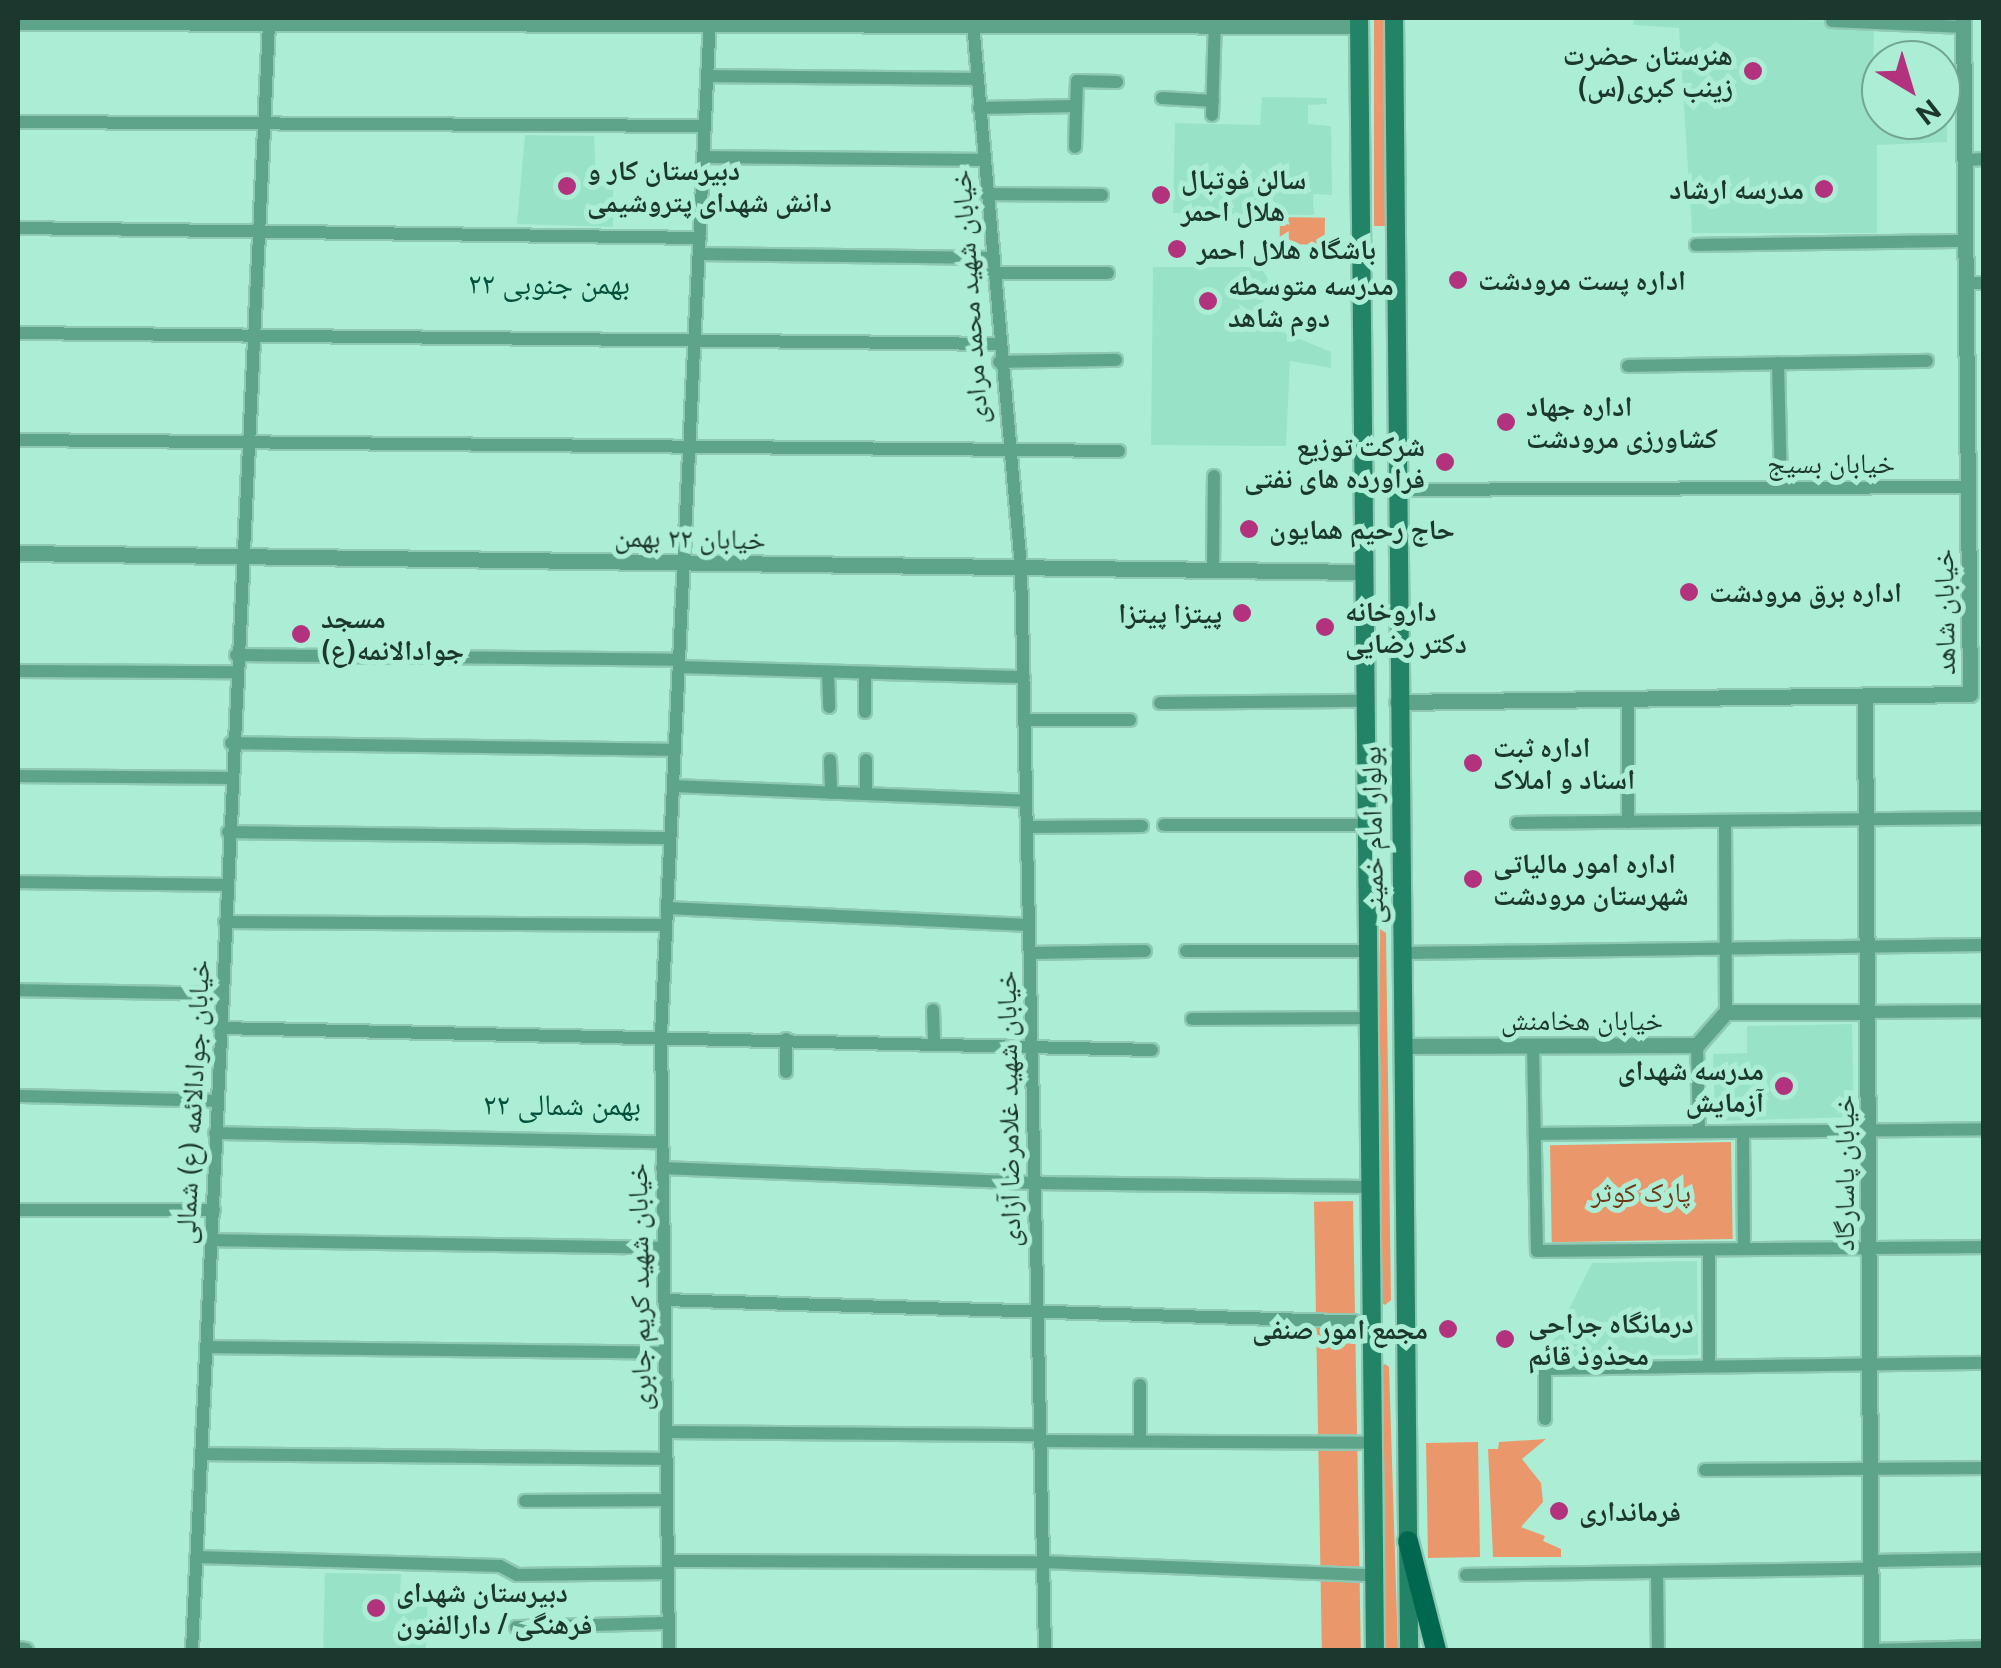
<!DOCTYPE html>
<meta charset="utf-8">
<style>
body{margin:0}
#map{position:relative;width:2001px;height:1668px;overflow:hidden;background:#aceed5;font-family:"Public Sans","Noto Naskh Arabic",sans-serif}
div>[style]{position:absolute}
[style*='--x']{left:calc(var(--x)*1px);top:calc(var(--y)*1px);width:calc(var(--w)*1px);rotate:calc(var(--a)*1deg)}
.built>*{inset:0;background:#98e3c8}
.green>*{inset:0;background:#ea986b;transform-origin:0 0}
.roads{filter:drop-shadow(2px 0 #8fc9b4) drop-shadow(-2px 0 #8fc9b4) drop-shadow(0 2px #8fc9b4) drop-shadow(0 -2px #8fc9b4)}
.minor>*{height:12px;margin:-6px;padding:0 6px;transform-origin:6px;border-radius:6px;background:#5ea48b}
.tertiary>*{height:15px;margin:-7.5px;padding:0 7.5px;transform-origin:7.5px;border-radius:7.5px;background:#5ea48b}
.secondary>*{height:18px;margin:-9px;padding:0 9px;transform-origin:9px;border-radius:9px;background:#228367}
.primary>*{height:20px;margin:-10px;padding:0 10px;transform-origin:10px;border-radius:10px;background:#00684f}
.dots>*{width:28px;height:28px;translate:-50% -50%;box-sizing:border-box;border:5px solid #aceed5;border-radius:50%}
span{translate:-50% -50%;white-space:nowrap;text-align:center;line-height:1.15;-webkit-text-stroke:10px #aceed5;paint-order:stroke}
.poi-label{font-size:28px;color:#1c372e;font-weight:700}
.right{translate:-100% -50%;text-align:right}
.left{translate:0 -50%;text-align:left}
.street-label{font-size:28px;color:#1c372e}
.park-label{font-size:28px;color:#6e3715}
.neighbourhood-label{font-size:30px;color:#04503d}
.frame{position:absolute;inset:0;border:20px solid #1c372e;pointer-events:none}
.north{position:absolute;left:1861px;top:40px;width:100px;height:100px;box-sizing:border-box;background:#aceed5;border:2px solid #72a592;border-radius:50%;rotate:142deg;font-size:28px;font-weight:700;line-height:40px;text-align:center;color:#1c372e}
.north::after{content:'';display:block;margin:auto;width:35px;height:45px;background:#b3327d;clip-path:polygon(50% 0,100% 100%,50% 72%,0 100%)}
</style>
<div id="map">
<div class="built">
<i style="clip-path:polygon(1634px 18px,1947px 22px,1948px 34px,1874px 31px,1873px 73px,1881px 74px,1881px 120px,1941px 120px,1941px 74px,1947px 74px,1947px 142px,1877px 145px,1877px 233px,1692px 233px,1679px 28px,1633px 25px)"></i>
<i style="clip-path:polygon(1262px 97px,1327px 98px,1327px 104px,1308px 105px,1308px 124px,1331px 126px,1332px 195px,1313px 194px,1314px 215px,1173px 213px,1175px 123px,1260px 125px)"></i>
<i style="clip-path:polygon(525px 135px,594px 136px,596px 179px,613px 180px,613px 227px,517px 224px)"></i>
<i style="clip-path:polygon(1153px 267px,1261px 267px,1268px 279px,1259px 322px,1331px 352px,1331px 368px,1290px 361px,1286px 446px,1151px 445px)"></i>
<i style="clip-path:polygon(1852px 1024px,1854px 1117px,1715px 1121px,1713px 1054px,1747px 1053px,1747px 1026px)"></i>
<i style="clip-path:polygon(1697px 1261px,1698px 1355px,1545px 1357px,1592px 1263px)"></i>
<i style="clip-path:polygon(325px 1573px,401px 1574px,400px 1597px,428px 1598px,426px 1650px,323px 1650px)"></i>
</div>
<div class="green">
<i style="left:1374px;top:18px;width:11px;height:208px"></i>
<i style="left:1280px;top:217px;width:45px;height:27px;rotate:1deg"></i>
<i style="clip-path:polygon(1380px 929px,1386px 933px,1391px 1300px,1385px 1305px,1379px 1301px)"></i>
<i style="left:1731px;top:1142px;width:97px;height:181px;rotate:89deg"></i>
<i style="left:1353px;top:1201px;width:449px;height:39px;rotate:89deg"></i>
<i style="clip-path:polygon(1385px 1364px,1389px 1367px,1398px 1650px,1387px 1650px,1381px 1628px,1379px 1368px)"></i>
<i style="clip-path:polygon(1546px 1439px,1522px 1459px,1541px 1483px,1543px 1502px,1521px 1527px,1545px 1536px,1543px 1541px,1561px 1549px,1561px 1557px,1493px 1557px,1488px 1449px,1498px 1449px,1499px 1442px)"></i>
<i style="left:1478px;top:1442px;width:115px;height:52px;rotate:89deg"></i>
</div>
<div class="roads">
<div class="minor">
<i style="--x:1832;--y:21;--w:131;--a:2.6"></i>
<i style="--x:973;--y:23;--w:546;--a:84.96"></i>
<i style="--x:1021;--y:567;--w:1083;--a:88.73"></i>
<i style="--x:708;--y:76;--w:269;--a:0.6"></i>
<i style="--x:1162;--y:98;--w:51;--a:3.4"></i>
<i style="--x:979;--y:108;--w:96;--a:-1.2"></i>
<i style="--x:1212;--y:115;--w:97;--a:-88.2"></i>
<i style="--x:18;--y:122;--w:687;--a:0.33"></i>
<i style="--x:1075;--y:147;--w:66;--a:-88.3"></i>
<i style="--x:1077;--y:81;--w:40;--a:1.4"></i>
<i style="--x:704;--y:157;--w:279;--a:0.6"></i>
<i style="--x:1965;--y:160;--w:19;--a:-3"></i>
<i style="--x:986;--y:194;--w:116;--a:0.5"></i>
<i style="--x:18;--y:228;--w:682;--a:0.84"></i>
<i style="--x:1696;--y:245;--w:269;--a:-0.9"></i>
<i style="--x:699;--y:254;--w:292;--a:0.8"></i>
<i style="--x:992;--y:273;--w:116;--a:0"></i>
<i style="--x:1966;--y:283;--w:18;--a:0"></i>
<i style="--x:18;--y:333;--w:980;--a:0.64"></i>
<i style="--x:999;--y:362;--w:117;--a:-1"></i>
<i style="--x:1778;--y:363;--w:125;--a:88.6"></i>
<i style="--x:1628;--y:366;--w:299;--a:-1"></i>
<i style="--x:18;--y:440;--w:1101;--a:0.57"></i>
<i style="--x:1395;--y:490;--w:573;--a:-0.3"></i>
<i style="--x:1213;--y:569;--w:93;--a:-89.4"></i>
<i style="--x:236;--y:655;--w:443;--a:0.6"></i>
<i style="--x:679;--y:667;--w:345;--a:1.7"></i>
<i style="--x:18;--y:671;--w:217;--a:0.3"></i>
<i style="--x:828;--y:672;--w:35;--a:88"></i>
<i style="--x:1628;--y:699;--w:123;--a:90"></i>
<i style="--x:1160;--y:703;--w:205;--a:-0.6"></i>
<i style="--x:865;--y:712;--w:39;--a:-90"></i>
<i style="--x:1024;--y:720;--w:106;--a:0"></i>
<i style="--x:231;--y:743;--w:443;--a:0.9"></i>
<i style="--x:830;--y:760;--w:33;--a:88"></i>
<i style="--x:866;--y:760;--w:34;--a:90"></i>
<i style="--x:18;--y:776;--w:212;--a:0.5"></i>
<i style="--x:673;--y:786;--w:353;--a:2.4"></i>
<i style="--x:1725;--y:821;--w:191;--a:89.7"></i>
<i style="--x:1517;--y:823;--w:467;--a:-0.6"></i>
<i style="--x:1164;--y:825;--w:202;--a:0"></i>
<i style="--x:1027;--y:827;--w:115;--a:-0.5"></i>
<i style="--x:228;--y:832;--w:442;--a:0.8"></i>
<i style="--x:18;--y:882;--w:208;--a:0.8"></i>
<i style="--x:667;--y:908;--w:362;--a:2.7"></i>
<i style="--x:225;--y:922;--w:441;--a:0.4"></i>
<i style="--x:1186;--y:951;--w:181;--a:0"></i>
<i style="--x:1030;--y:953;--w:115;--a:-1"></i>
<i style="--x:1401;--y:953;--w:583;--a:-0.79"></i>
<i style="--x:18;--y:990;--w:204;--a:1.1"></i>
<i style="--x:933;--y:1010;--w:34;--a:88"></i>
<i style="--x:1867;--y:1012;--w:117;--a:-0.5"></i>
<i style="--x:1192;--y:1019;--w:175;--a:-0.3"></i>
<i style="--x:220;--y:1028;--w:932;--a:1.35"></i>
<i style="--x:786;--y:1039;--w:33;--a:90"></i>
<i style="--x:1533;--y:1045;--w:206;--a:88.9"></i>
<i style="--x:1537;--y:1251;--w:447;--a:-0.5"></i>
<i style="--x:1697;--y:1045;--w:87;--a:88.7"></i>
<i style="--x:18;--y:1096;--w:199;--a:1.4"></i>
<i style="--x:1743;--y:1132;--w:117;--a:89.5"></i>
<i style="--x:215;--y:1133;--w:447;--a:1.2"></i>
<i style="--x:1536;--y:1134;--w:448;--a:-0.6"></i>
<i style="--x:662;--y:1168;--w:372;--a:2.3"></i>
<i style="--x:1034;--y:1183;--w:335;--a:0.7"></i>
<i style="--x:18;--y:1210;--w:196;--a:0"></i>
<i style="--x:211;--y:1240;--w:452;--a:1"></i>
<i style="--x:1709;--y:1250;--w:116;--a:90"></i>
<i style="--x:664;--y:1300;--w:706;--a:1.78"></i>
<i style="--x:206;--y:1347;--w:459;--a:0.7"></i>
<i style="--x:1545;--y:1419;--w:50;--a:-90"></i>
<i style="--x:1545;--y:1369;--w:439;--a:-0.8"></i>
<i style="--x:666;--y:1432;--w:374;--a:0.5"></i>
<i style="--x:1040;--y:1441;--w:331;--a:0.3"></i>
<i style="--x:1140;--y:1441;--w:56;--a:-90"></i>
<i style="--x:201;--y:1454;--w:465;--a:0.6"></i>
<i style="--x:1705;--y:1470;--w:279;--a:-0.4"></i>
<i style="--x:525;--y:1501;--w:142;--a:-0.4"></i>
<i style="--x:196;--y:1557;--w:304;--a:1.7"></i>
<i style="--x:500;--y:1566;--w:19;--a:28"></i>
<i style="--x:517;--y:1575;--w:151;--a:-0.8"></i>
<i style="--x:668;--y:1561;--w:375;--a:0.2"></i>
<i style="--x:1043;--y:1562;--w:329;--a:2.3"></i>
<i style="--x:1871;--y:1561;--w:113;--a:-1"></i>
<i style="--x:1657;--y:1572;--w:78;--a:89.3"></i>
<i style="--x:1466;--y:1575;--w:404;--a:-0.9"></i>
<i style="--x:516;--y:1627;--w:152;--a:-1.5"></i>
<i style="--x:192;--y:1650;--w:1630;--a:-87.29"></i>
<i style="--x:669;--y:1650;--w:616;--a:-90.74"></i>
<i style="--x:661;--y:1034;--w:1017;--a:-87.24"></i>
<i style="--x:1871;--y:1650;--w:113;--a:-1.5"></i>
</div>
<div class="tertiary">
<i style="--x:18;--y:22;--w:1341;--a:0.17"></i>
<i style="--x:18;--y:553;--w:1344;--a:0.81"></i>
<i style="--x:1865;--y:696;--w:954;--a:89.64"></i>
<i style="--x:1397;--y:702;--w:573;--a:-0.8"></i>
<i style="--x:1970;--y:694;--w:676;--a:-90.59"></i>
<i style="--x:1402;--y:1046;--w:295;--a:-0.2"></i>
<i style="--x:1697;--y:1045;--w:44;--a:-48.7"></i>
<i style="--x:1726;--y:1012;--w:141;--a:0"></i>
<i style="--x:18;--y:1649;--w:7;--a:8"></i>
</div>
<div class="secondary">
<i style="--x:1359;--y:18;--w:1632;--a:89.44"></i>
<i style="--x:1394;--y:18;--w:1632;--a:89.47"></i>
</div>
<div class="primary">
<i style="--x:1408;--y:1541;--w:113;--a:75.6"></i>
</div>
</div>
<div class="dots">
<i style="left:1753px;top:71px;background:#b3327d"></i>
<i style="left:567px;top:186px;background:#b3327d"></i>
<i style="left:1824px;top:189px;background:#b3327d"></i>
<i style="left:1161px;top:195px;background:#b3327d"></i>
<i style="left:1177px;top:249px;background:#b3327d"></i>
<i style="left:1458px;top:280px;background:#b3327d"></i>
<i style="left:1208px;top:301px;background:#b3327d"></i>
<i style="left:1506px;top:422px;background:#b3327d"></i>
<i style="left:1445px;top:462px;background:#b3327d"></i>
<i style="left:1249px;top:529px;background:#b3327d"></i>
<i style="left:1689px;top:592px;background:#b3327d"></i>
<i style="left:1242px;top:613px;background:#b3327d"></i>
<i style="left:1325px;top:627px;background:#b3327d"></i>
<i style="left:301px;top:634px;background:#b3327d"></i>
<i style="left:1473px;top:763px;background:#b3327d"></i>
<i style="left:1473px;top:879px;background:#b3327d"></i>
<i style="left:1784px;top:1086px;background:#b3327d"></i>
<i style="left:1448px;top:1329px;background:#b3327d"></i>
<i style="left:1505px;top:1339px;background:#b3327d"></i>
<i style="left:1559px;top:1511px;background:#b3327d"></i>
<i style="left:376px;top:1608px;background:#b3327d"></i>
</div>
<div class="poi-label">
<span class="right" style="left:1733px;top:71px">هنرستان حضرت<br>زینب کبری(س)</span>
<span class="left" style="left:587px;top:186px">دبیرستان کار و<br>دانش شهدای پتروشیمی</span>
<span class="left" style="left:1181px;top:195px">سالن فوتبال<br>هلال احمر</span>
<span class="right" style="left:1804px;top:189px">مدرسه ارشاد</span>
<span class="left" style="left:1197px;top:249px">باشگاه هلال احمر</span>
<span class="left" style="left:1478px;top:280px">اداره پست مرودشت</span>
<span class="left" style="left:1228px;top:301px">مدرسه متوسطه<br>دوم شاهد</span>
<span class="left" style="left:1526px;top:422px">اداره جهاد<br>کشاورزی مرودشت</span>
<span class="right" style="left:1425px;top:462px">شرکت توزیع<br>فراورده های نفتی</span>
<span class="left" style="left:1269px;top:529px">حاج رحیم همایون</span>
<span class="left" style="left:1709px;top:592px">اداره برق مرودشت</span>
<span class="left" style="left:1345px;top:627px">داروخانه<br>دکتر رضایی</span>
<span class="right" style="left:1222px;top:613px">پیتزا پیتزا</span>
<span class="left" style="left:321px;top:634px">مسجد<br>جوادالانمه(ع)</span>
<span class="left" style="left:1493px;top:763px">اداره ثبت<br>اسناد و املاک</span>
<span class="left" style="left:1493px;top:879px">اداره امور مالیاتی<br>شهرستان مرودشت</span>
<span class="right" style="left:1764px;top:1086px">مدرسه شهدای<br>آزمایش</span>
<span class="left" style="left:1528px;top:1339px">درمانگاه جراحی<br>محذوذ قائم</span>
<span class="right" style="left:1428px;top:1329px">مجمع امور صنفی</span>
<span class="left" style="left:1579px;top:1511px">فرمانداری</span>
<span class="left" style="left:396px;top:1608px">دبیرستان شهدای<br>فرهنگی / دارالفنون</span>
</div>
<div class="street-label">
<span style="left:969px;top:297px;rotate:-94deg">خیابان شهید محمد مرادی</span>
<span style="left:1831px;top:463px">خیابان بسیج</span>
<span style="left:690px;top:538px;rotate:1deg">خیابان ۲۲ بهمن</span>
<span style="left:1944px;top:612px;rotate:-91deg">خیابان شاهد</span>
<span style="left:1372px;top:835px;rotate:-91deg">بولوار امام خمینی</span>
<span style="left:1582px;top:1020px">خیابان هخامنش</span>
<span style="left:192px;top:1102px;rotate:-87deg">خیابان جوادالائمه (ع) شمالی</span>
<span style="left:1008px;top:1109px;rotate:-91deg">خیابان شهید غلامرضا آزادی</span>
<span style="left:1844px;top:1173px;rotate:-90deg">خیابان پاسارگاد</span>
<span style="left:639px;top:1287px;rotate:-91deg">خیابان شهید کریم جابری</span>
</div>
<div class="park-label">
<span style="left:1641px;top:1192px">پارک کوثر</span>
</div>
<div class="neighbourhood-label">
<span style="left:549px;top:283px">۲۲ بهمن جنوبی</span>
<span style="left:562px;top:1104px">۲۲ بهمن شمالی</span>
</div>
<div class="frame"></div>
<div class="north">N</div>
</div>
